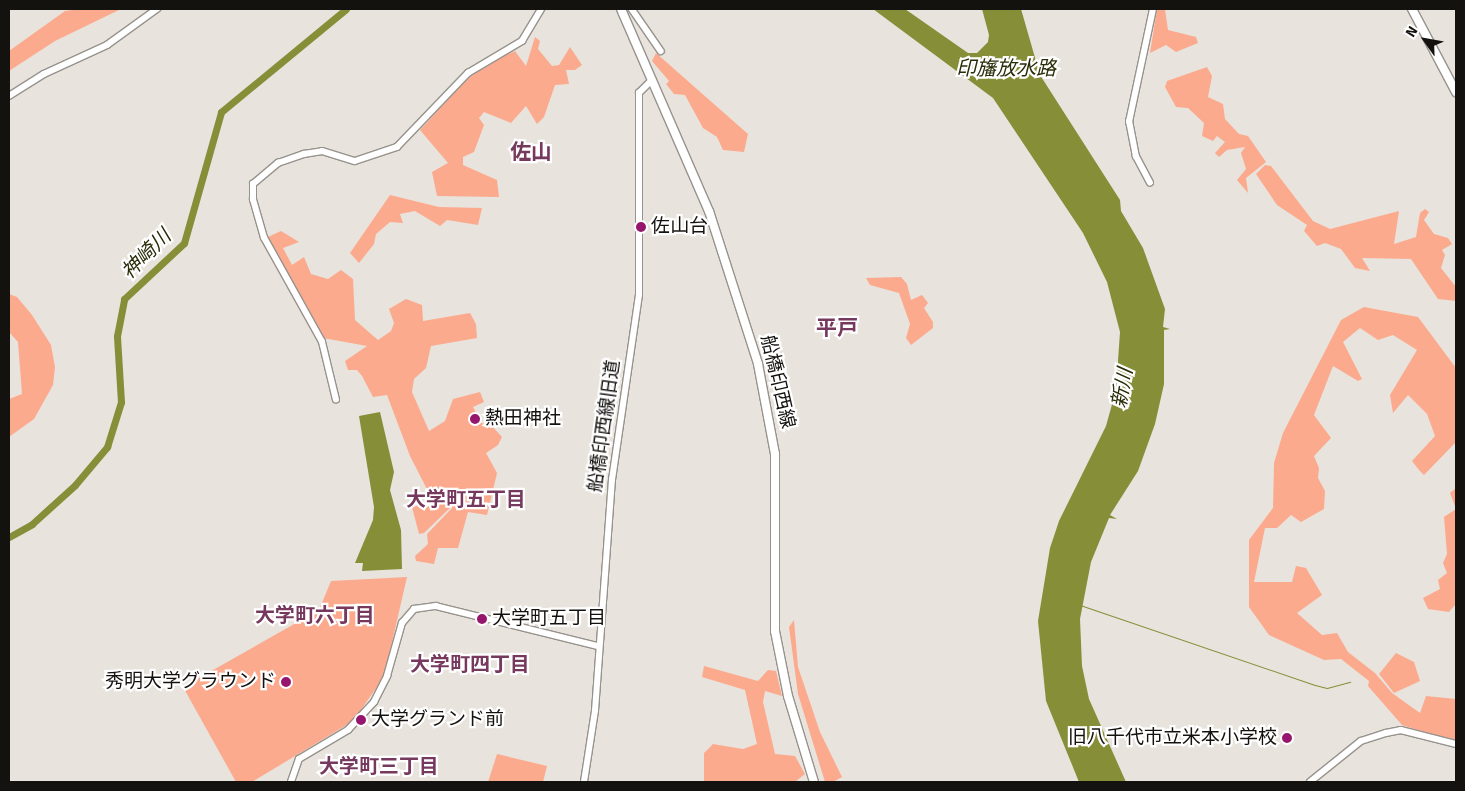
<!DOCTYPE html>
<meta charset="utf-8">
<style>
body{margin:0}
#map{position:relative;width:1465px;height:791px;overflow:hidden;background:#e8e3dc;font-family:Signika,"Noto Sans JP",sans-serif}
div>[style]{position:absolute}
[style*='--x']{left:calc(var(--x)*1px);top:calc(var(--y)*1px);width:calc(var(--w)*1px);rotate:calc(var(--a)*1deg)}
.green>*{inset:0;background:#fcaa8d}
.water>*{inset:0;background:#868e38}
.stream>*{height:1px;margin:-0.5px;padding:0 0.5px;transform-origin:0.5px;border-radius:0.5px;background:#868e38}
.river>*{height:7px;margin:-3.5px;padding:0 3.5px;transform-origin:3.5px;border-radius:3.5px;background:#868e38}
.roads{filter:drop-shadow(1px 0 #97928c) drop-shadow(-1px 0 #97928c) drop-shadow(0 1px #97928c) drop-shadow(0 -1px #97928c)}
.minor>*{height:5.5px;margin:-2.75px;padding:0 2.75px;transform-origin:2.75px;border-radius:2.75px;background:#fff}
.major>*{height:8px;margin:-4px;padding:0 4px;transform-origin:4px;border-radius:4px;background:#fff}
.dots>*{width:14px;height:14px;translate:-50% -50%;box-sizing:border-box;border:2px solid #fff;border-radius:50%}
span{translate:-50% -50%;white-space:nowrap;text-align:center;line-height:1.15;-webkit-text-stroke:4.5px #fff;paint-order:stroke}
.poi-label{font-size:19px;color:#14120f}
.left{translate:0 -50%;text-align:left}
.right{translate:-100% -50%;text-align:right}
.street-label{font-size:19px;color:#14120f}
.water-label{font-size:20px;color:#2a2d08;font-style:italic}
.neighbourhood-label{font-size:20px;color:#76385d;font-weight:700}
.quarter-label{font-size:21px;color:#76385d;font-weight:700}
.frame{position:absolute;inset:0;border:10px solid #14120f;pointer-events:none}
.north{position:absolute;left:1400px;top:15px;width:50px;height:50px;-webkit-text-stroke:4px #fff;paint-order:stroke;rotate:302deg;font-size:14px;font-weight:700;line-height:20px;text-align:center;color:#14120f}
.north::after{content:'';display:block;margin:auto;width:18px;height:22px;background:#14120f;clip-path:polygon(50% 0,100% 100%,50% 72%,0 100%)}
</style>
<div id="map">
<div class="green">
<i style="clip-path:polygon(80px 9px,121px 9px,55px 41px,9px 71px,9px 51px,65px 11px)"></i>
<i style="clip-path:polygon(1157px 9px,1165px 9px,1168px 30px,1196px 37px,1198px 43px,1176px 52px,1166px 45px,1150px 53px)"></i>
<i style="clip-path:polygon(535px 37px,540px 41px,538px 49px,552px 66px,559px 65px,570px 47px,582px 65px,575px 70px,566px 70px,569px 84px,555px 85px,544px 117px,537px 124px,526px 106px,511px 123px,484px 112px,479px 118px,484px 125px,474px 152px,463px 157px,463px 165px,497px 180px,499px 197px,437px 196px,432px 172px,448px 163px,420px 130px,465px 81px,487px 64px,515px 51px,526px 66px)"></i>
<i style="clip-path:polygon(656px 53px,748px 134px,744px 152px,723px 150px,717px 137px,703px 128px,685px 95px,674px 94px,666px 84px,669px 81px,652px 61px)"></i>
<i style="clip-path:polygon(1207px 67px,1212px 76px,1208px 97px,1223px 104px,1225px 119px,1239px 134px,1248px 136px,1266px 162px,1246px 178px,1248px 193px,1237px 180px,1246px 169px,1241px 153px,1245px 147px,1227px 150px,1219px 157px,1215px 153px,1225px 142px,1217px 136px,1213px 141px,1202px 136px,1204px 123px,1188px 108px,1176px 107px,1165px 87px,1167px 81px)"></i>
<i style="clip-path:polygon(1265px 165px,1271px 166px,1313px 221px,1330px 229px,1399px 211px,1394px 244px,1416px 237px,1420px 213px,1425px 209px,1429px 212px,1424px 220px,1434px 234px,1448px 238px,1452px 244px,1442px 250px,1445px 255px,1441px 268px,1456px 287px,1456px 301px,1438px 299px,1411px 259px,1362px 258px,1370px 271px,1355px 268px,1341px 249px,1325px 243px,1317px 246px,1304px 231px,1307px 225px,1277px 205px,1256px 174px)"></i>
<i style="clip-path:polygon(390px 195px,439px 207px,482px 208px,478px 225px,447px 220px,440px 226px,415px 211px,400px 214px,403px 223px,390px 222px,376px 234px,374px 244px,359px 263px,350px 253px)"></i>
<i style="clip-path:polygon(281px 231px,299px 242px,283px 248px,292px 265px,304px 257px,311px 274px,328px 279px,341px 270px,353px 279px,355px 320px,378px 340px,391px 331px,394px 323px,389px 309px,406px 299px,422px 305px,423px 321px,470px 313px,476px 324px,477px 338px,431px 346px,426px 368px,414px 379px,412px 392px,429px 431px,445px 421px,453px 399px,480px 392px,484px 402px,473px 407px,481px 423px,491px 425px,502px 437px,498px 445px,486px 453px,497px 473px,487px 515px,468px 512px,458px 548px,438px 548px,434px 564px,416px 561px,415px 556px,428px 544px,427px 534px,452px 508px,451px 498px,433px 501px,410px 456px,387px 395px,373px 397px,362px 376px,357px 370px,348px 370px,345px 361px,367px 346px,323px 338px,268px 237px)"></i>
<i style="clip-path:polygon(901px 277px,907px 284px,911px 300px,922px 295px,928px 303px,924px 308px,933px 322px,933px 328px,911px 345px,906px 338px,910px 324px,899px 293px,870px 285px,866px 278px)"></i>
<i style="clip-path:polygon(9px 294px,17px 297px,32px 315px,51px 345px,55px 367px,53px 385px,34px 419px,9px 437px,9px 399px,22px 394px,18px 342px,9px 332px)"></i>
<i style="clip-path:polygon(1364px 307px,1418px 317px,1456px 368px,1456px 442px,1424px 475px,1419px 470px,1412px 461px,1435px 436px,1427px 414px,1408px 395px,1393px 413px,1390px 395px,1417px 350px,1393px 335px,1378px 340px,1360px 328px,1343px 342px,1362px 379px,1358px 381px,1333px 366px,1314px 415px,1331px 438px,1314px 456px,1319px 468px,1318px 478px,1325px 491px,1324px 509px,1301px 522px,1291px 515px,1277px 528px,1265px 528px,1254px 582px,1292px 582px,1296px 566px,1306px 568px,1322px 595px,1297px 613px,1322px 635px,1337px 633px,1348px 652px,1375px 673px,1392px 693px,1420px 713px,1426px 696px,1456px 699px,1456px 743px,1402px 725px,1368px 686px,1369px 681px,1341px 659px,1324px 660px,1269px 635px,1249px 607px,1249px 540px,1273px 508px,1274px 463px,1283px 433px,1341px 320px)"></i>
<i style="clip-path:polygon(1456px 488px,1456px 604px,1449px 612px,1428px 609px,1423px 598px,1440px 589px,1438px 580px,1447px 573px,1443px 563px,1447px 554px,1444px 517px,1456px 509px,1450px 493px)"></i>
<i style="clip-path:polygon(449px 499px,451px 507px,424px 533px,419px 534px,412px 507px)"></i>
<i style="clip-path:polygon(407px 577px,384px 677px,353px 721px,252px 782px,236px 782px,183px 687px,319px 610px,331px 581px)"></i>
<i style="clip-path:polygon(794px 620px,798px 667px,820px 732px,842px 777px,833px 782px,825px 782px,798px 694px,789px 627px)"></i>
<i style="clip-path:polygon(1396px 653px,1414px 662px,1420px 681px,1394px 693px,1379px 674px)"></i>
<i style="clip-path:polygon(704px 666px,758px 681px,768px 670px,776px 671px,782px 696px,765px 691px,763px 702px,775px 754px,795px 756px,805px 774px,795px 782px,704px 782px,704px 753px,713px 744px,743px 749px,757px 744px,745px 690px,702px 677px)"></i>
<i style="clip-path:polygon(497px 754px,547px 766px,543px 782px,488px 782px)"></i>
</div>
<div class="water">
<i style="clip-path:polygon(873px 9px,905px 9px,968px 53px,977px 53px,988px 42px,989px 35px,982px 9px,1021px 9px,1040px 75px,1120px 200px,1121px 211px,1143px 248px,1165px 309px,1163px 327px,1170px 329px,1164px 330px,1164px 384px,1155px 424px,1138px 471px,1110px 515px,1117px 519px,1109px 518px,1091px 562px,1080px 619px,1082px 666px,1089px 699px,1126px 782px,1079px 782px,1046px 701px,1038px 621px,1050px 548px,1059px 521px,1106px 426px,1116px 390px,1120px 332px,1107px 282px,1083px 233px,993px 98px)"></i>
<i style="clip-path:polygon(380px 412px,394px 472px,390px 490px,401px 530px,402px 569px,362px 571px,363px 563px,355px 563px,373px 520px,374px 507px,359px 416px)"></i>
</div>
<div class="stream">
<i style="--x:1080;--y:605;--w:248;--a:18.8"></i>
<i style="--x:1315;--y:685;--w:12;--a:14"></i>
<i style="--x:1327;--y:688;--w:24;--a:-15"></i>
</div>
<div class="river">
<i style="--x:9;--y:537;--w:26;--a:-29"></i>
<i style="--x:32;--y:524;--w:58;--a:-42.2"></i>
<i style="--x:75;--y:485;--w:50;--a:-49.9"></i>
<i style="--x:107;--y:447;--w:47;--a:-72.7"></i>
<i style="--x:121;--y:402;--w:66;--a:-93.5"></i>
<i style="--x:117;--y:336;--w:38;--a:-79"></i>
<i style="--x:124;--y:299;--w:82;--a:-43"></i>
<i style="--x:184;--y:243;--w:136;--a:-74.2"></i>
<i style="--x:221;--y:112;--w:162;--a:-39.5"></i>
</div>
<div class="roads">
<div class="minor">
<i style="--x:632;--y:9;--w:51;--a:55.4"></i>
<i style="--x:9;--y:96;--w:41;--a:-32.2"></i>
<i style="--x:44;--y:74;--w:69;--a:-24.7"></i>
<i style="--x:107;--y:45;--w:62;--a:-35.8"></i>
<i style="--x:1150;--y:183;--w:30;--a:-118"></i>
<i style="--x:1136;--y:157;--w:36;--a:-101"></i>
<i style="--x:1129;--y:122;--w:116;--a:-78"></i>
<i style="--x:336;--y:400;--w:60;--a:-103.6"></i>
<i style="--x:322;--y:342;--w:119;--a:-119.1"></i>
<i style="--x:264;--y:238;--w:40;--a:-106"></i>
<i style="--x:253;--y:200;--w:16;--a:-90"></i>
<i style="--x:253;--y:184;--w:33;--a:-40"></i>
<i style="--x:278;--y:163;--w:28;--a:-19"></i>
<i style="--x:304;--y:154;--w:18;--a:-9"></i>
<i style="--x:322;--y:151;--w:34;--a:17"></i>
<i style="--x:355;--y:161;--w:44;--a:-18.4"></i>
<i style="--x:397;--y:147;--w:103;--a:-46.2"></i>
<i style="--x:468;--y:73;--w:63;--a:-30.7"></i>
<i style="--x:522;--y:41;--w:37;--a:-59"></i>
<i style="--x:291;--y:782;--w:24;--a:-71"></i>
<i style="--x:299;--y:759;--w:57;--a:-30.6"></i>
<i style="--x:348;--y:730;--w:38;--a:-47"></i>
<i style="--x:374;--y:702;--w:29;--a:-63"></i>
<i style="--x:387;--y:676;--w:55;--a:-74.2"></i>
<i style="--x:402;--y:623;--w:18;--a:-49"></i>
<i style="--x:414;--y:609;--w:22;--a:-8"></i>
<i style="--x:436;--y:606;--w:167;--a:13.9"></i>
<i style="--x:584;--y:782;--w:72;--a:-81.2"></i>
<i style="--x:595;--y:711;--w:232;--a:-85.8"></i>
<i style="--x:612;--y:480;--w:187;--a:-81.7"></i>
<i style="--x:639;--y:295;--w:202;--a:-90"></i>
<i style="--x:639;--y:93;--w:18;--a:-45"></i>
<i style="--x:1310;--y:782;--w:65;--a:-38.8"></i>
<i style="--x:1361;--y:741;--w:26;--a:-18"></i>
<i style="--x:1386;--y:733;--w:15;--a:-11"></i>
<i style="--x:1401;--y:730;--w:57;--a:14.3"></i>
</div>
<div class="major">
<i style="--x:621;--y:9;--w:220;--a:66.5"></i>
<i style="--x:709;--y:211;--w:161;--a:72.2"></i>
<i style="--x:758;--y:364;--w:92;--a:79.3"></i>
<i style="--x:775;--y:454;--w:177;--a:90"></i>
<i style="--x:775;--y:631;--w:66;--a:78.7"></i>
<i style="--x:788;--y:696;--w:90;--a:73.2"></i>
<i style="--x:1412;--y:9;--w:94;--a:62.1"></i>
</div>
</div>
<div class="dots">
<i style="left:641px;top:227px;background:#96166e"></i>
<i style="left:475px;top:419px;background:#96166e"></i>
<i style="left:482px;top:619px;background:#96166e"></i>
<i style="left:286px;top:682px;background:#96166e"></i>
<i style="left:361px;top:720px;background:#96166e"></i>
<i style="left:1287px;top:738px;background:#96166e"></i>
</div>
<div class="poi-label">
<span class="left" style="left:651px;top:227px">佐山台</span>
<span class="left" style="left:485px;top:419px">熱田神社</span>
<span class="left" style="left:492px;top:619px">大学町五丁目</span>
<span class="right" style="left:276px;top:682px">秀明大学グラウンド</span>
<span class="left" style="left:371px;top:720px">大学グランド前</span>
<span class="right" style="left:1277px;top:738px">旧八千代市立米本小学校</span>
</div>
<div class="street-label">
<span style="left:777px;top:382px;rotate:77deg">船橋印西線</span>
<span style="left:605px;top:426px;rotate:-82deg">船橋印西線旧道</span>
</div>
<div class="water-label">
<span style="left:1006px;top:68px">印旛放水路</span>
<span style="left:146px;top:254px;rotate:-45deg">神崎川</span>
<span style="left:1122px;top:388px;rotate:-80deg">新川</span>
</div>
<div class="neighbourhood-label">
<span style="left:466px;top:499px">大学町五丁目</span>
<span style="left:315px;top:615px">大学町六丁目</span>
<span style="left:470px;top:664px">大学町四丁目</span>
<span style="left:379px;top:766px">大学町三丁目</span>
</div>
<div class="quarter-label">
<span style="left:531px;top:152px">佐山</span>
<span style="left:837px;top:328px">平戸</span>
</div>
<div class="frame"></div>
<div class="north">N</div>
</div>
